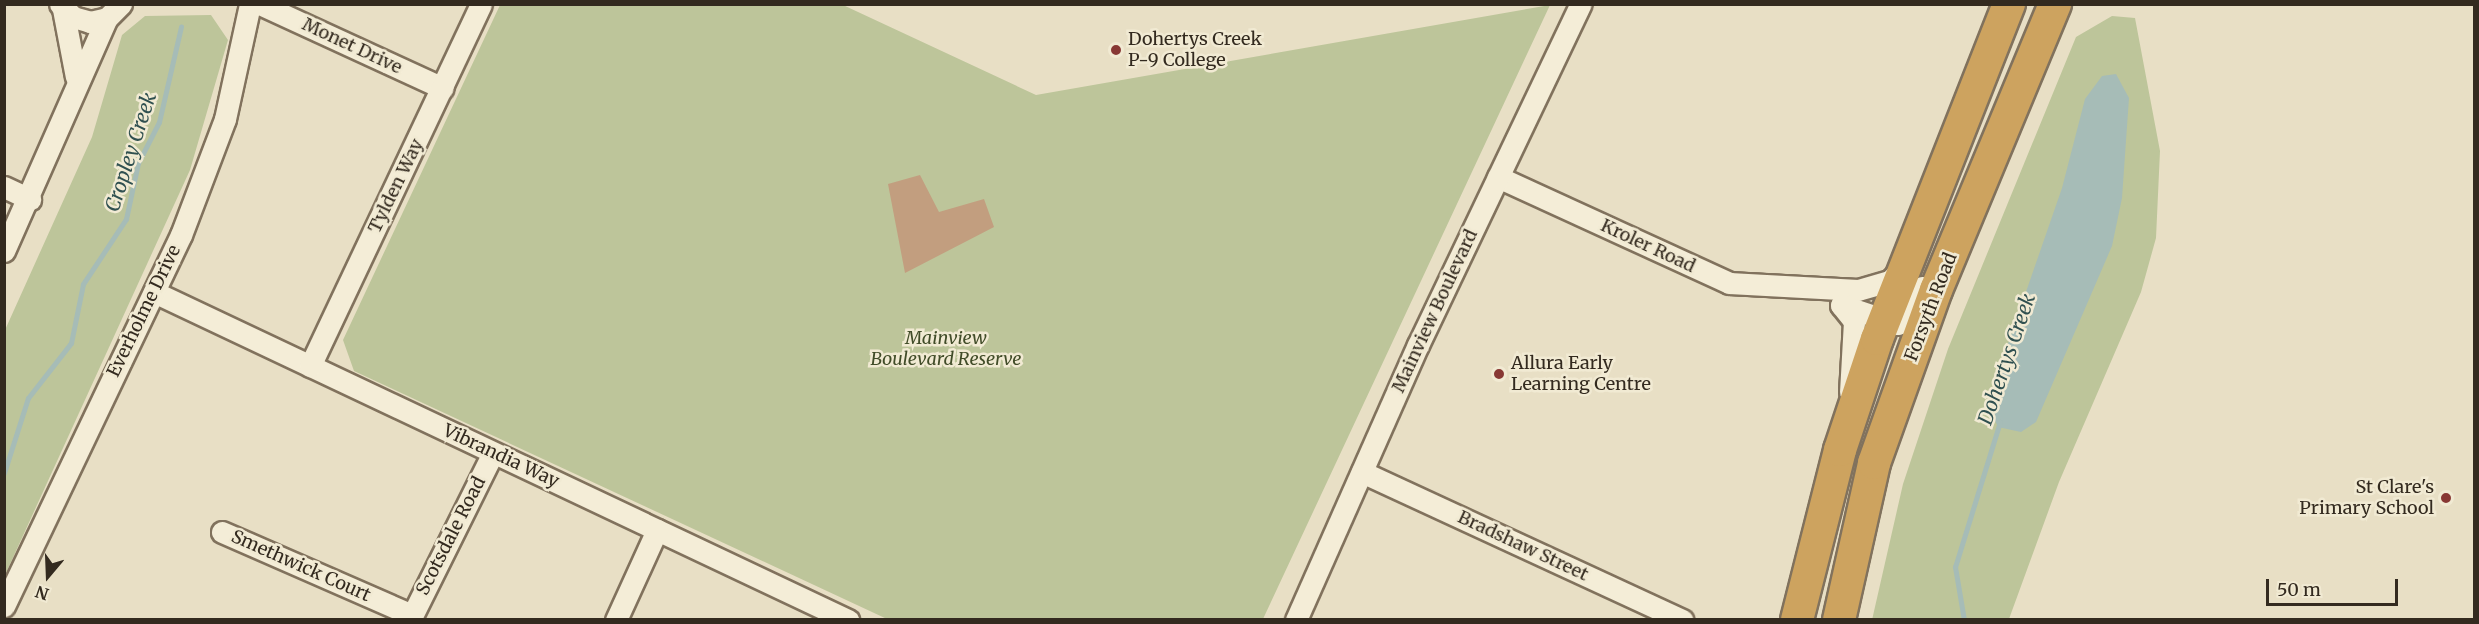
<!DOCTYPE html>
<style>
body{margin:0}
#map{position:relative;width:2479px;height:624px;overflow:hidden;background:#e8dfc5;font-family:Merriweather,serif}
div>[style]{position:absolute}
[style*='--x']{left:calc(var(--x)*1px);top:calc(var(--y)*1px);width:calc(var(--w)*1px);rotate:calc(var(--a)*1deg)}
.green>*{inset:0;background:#bdc59a}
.water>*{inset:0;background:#a6bcb7}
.stream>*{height:5px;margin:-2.5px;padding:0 2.5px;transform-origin:2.5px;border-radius:2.5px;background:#a6bcb7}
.building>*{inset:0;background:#c29e7f}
.roads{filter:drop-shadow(2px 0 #81725d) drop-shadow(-2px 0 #81725d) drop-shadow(0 2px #81725d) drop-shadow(0 -2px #81725d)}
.minor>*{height:21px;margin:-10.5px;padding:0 10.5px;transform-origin:10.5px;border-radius:10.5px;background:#f4edd7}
.highway>*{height:32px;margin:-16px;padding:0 16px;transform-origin:16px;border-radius:16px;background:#cda35f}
.dots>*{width:16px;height:16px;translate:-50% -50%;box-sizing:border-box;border:3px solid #f1ead3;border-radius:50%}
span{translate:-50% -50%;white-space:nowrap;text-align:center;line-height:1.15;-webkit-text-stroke:5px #f1ead3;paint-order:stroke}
.poi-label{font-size:18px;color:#332a1f}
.left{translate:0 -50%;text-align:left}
.right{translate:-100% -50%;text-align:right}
.street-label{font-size:18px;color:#332a1f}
.park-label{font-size:18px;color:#414c28;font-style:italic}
.water-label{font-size:20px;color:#305050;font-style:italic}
.frame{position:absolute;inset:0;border:6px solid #332a1f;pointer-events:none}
.north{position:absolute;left:18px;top:546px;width:60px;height:60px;-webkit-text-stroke:4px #f1ead3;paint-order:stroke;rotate:199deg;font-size:16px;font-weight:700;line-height:24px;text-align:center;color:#332a1f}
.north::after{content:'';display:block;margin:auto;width:21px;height:27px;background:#332a1f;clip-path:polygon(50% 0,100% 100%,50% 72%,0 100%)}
.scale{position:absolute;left:2266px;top:579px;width:132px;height:27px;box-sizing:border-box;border:3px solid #332a1f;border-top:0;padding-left:8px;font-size:18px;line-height:21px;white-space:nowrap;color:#332a1f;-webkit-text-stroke:4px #f1ead3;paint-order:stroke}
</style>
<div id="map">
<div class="green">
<i style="clip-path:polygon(500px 5px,843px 5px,1036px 95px,1550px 5px,1263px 619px,887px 619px,354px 371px,343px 340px)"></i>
<i style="clip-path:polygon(211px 15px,228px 40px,190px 170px,5px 575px,5px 330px,92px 137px,122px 35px,145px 16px)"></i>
<i style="clip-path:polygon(2112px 16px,2135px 18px,2160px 151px,2156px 238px,2141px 292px,2059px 482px,2009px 619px,1872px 620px,1903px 484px,1948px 349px,2076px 37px)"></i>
</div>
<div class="water">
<i style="clip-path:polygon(2116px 74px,2129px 98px,2122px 198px,2112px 246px,2036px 422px,2021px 432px,1998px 427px,1990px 410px,1993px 387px,2062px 188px,2085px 99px,2102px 76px)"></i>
</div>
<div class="stream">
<i style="--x:4;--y:473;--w:79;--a:-72.3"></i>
<i style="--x:28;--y:398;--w:70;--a:-52"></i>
<i style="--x:71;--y:343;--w:60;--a:-78.5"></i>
<i style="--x:83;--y:284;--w:78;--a:-56.5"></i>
<i style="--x:126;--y:219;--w:57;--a:-77.9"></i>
<i style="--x:138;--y:163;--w:46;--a:-62.9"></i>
<i style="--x:159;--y:122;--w:98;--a:-77"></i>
<i style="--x:1964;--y:620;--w:54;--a:-99.6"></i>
<i style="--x:1955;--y:567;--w:152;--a:-72.8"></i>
</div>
<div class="building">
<i style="clip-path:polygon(920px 175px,939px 212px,984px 199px,994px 227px,905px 273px,888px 184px)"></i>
</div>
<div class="roads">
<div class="minor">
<i style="--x:60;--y:4;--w:18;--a:45"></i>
<i style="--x:73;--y:17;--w:18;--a:16"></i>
<i style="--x:90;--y:22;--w:17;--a:-13"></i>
<i style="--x:107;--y:18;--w:20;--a:-45"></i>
<i style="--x:260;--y:4;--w:201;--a:24.7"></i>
<i style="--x:63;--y:9;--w:69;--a:79.2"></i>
<i style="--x:1498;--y:177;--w:254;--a:24.6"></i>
<i style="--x:1729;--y:283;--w:129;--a:3.1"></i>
<i style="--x:1858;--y:290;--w:33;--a:-16"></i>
<i style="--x:1890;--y:281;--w:19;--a:-47"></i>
<i style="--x:4;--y:187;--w:29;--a:25"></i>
<i style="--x:4;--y:251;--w:255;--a:-66.2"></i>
<i style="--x:154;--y:292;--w:768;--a:25.3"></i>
<i style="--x:1841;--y:305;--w:60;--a:18.4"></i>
<i style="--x:1898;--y:324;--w:19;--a:-43"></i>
<i style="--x:1912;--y:311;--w:26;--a:-67"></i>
<i style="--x:1841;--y:305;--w:21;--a:51"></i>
<i style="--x:1854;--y:321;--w:71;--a:93.2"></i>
<i style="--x:310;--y:366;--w:400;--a:-64.7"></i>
<i style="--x:1362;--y:472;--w:353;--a:24.8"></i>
<i style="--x:222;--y:532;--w:207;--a:23.6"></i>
<i style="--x:4;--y:606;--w:411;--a:-64.5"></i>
<i style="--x:181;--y:235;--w:124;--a:-69.2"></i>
<i style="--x:225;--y:119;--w:118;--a:-77.7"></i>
<i style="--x:410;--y:620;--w:186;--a:-63.6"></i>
<i style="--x:616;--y:620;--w:99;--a:-65.5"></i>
<i style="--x:1296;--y:620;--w:301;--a:-66.1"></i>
<i style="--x:1418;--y:345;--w:378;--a:-64.5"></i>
</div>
<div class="highway">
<i style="--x:1797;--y:620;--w:175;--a:-75.8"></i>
<i style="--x:1840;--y:450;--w:117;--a:-71.6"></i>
<i style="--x:1877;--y:339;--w:360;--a:-68.5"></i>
<i style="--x:1839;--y:620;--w:161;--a:-77.4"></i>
<i style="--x:1874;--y:463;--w:184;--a:-70.3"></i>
<i style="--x:1936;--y:290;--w:310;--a:-67.4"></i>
</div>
</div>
<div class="dots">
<i style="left:1116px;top:50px;background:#883834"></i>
<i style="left:1499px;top:374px;background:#883834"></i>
<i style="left:2446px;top:498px;background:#883834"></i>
</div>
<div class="poi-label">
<span class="left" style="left:1128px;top:50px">Dohertys Creek<br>P-9 College</span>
<span class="left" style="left:1511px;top:374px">Allura Early<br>Learning Centre</span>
<span class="right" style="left:2434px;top:498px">St Clare's<br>Primary School</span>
</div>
<div class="street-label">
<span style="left:352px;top:46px;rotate:25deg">Monet Drive</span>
<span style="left:396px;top:186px;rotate:-64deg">Tylden Way</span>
<span style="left:1648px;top:246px;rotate:25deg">Kroler Road</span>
<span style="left:1931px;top:307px;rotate:-69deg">Forsyth Road</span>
<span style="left:144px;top:311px;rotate:-64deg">Everholme Drive</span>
<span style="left:1435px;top:311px;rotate:-65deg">Mainview Boulevard</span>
<span style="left:501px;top:456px;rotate:25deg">Vibrandia Way</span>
<span style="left:451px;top:536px;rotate:-63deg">Scotsdale Road</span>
<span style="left:1523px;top:546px;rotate:25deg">Bradshaw Street</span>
<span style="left:301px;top:566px;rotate:24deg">Smethwick Court</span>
</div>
<div class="park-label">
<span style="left:946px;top:349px">Mainview<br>Boulevard Reserve</span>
</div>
<div class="water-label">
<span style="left:130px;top:152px;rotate:-72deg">Cropley Creek</span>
<span style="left:2006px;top:359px;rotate:-71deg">Dohertys Creek</span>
</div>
<div class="frame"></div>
<div class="north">N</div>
<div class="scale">50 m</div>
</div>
